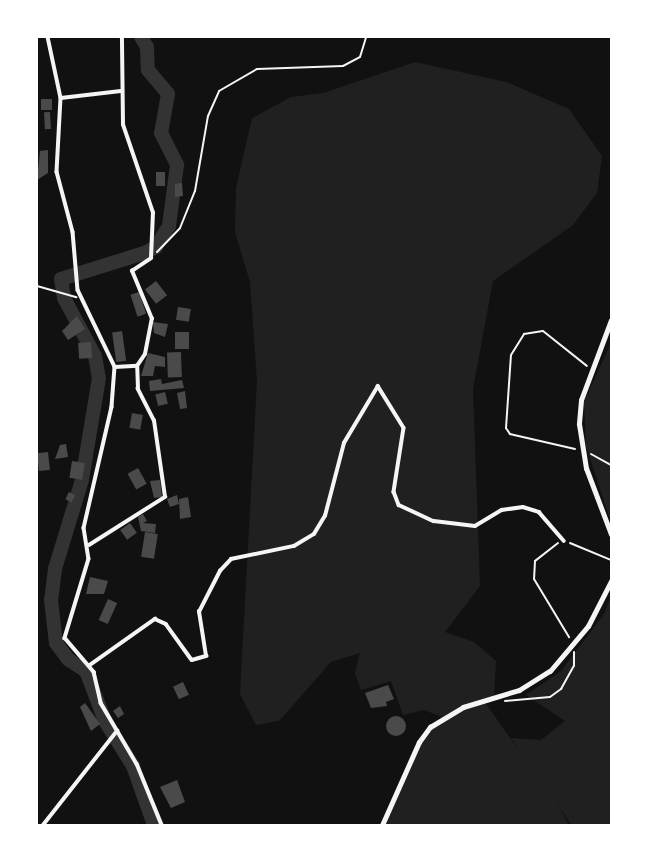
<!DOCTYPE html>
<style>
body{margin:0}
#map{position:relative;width:648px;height:862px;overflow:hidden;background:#111;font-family:"Alegreya Sans",sans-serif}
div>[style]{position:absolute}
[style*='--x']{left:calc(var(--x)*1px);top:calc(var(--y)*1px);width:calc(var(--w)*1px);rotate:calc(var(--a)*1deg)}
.green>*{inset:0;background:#202020}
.river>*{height:14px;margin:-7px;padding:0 7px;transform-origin:7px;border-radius:7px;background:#333}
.building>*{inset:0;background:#4a4a4a;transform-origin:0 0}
.round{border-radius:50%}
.path>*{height:2px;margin:-1px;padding:0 1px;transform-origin:1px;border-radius:1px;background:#f5f5f5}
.minor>*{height:3.5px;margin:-1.75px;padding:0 1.75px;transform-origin:1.75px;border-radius:1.75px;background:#f5f5f5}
.tertiary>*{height:5px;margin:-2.5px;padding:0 2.5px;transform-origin:2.5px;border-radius:2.5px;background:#f5f5f5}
span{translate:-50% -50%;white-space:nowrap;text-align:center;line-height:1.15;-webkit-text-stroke:6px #fff;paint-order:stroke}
.frame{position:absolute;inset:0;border:38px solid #fff;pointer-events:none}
</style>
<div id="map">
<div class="green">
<i style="clip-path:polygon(415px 62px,506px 82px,569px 109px,602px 156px,597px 193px,573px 225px,493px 281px,473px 389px,480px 586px,445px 632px,474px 642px,496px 661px,494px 698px,484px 701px,520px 752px,511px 738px,541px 740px,565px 721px,526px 695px,561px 671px,604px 614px,611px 596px,611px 825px,571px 825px,556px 802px,569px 825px,382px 825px,419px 742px,442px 717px,424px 710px,403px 715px,391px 681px,361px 690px,355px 673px,360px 653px,331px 662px,279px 721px,256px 725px,240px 694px,257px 381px,250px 282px,235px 232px,236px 188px,252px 118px,291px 97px,323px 93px)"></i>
<i style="clip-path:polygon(611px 343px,611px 523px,586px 446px,584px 402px)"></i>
</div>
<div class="river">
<i style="--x:141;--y:37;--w:12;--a:59"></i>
<i style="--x:147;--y:47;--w:23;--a:88"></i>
<i style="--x:148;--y:70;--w:31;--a:50"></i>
<i style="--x:168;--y:94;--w:40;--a:100"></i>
<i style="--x:161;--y:133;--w:36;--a:63"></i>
<i style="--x:177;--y:165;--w:62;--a:97.5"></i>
<i style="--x:169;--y:226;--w:25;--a:122"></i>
<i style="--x:156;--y:247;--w:13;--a:153"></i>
<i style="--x:144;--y:253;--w:87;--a:162.6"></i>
<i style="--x:61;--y:279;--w:19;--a:81"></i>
<i style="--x:64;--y:298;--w:66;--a:61.9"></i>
<i style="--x:95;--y:356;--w:22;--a:80"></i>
<i style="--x:99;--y:378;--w:103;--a:99.5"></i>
<i style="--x:82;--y:480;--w:93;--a:106.9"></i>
<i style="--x:55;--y:569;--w:31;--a:97"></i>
<i style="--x:51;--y:600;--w:43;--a:83.4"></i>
<i style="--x:56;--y:643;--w:21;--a:53"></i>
<i style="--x:69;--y:660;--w:20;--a:33"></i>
<i style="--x:86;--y:671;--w:53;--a:69.2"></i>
<i style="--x:105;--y:721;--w:53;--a:58.1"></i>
<i style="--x:133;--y:766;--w:63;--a:70.4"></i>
</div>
<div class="building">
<i style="left:41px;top:99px;width:11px;height:11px"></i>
<i style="left:50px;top:112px;width:17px;height:6px;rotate:87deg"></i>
<i style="clip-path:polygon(48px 150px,48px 173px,37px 180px,40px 151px)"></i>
<i style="left:156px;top:172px;width:9px;height:14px"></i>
<i style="clip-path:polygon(182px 183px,183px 196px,175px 197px,175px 184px)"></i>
<i style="left:156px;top:281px;width:18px;height:14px;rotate:52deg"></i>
<i style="left:139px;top:292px;width:23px;height:9px;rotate:72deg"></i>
<i style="left:178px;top:307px;width:13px;height:13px;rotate:9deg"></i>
<i style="clip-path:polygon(77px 316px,85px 329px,68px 340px,62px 331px)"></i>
<i style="clip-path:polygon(153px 322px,168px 324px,165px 337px,154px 333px)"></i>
<i style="left:122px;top:331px;width:30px;height:10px;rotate:82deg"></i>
<i style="left:175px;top:332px;width:14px;height:17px"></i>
<i style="left:91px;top:342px;width:16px;height:13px;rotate:86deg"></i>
<i style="left:181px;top:352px;width:25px;height:14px;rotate:88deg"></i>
<i style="clip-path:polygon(148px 353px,165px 357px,165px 367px,155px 366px,153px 376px,141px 376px)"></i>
<i style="clip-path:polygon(161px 379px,162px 384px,182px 380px,184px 388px,150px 391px,149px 381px)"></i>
<i style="clip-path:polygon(185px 391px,187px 408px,180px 409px,177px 393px)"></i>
<i style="left:165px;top:392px;width:12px;height:10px;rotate:76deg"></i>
<i style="left:132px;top:413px;width:11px;height:15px;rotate:10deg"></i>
<i style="clip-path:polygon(66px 444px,68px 457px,55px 459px,60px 445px)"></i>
<i style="left:48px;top:452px;width:18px;height:11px;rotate:84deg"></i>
<i style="left:72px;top:461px;width:13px;height:17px;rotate:9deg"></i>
<i style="left:138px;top:468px;width:18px;height:12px;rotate:61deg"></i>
<i style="clip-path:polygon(160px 480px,162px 497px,154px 498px,150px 481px)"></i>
<i style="left:69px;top:492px;width:7px;height:8px;rotate:27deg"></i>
<i style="clip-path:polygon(177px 495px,179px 504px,170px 507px,167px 499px)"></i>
<i style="clip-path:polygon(188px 497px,191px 517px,180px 519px,179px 499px)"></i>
<i style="clip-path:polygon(143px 514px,147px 521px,143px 523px,156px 524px,155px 533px,141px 531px,138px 517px)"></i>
<i style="left:130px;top:523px;width:12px;height:12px;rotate:55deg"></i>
<i style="left:145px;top:532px;width:13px;height:25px;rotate:9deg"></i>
<i style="clip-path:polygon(90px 577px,108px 581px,104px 594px,86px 594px)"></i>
<i style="left:108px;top:599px;width:10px;height:23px;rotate:24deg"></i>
<i style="left:183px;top:682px;width:14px;height:11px;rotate:65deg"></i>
<i style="clip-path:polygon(388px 685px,394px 699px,386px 702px,387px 706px,371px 708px,365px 693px)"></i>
<i style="clip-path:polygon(85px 703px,100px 724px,91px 731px,80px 707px)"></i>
<i style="clip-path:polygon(120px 706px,124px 714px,118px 718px,113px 711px)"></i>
<i class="round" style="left:386px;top:716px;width:20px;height:20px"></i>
<i style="clip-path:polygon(177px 780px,185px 802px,171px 808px,160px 787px)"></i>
</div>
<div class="path">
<i style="--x:157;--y:252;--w:33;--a:-46"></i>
<i style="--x:180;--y:228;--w:40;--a:-68"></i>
<i style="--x:195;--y:191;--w:76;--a:-80.2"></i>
<i style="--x:208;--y:116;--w:27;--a:-66"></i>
<i style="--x:219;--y:91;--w:44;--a:-30.1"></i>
<i style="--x:257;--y:69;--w:86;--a:-2"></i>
<i style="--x:343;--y:66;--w:19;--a:-28"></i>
<i style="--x:360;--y:57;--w:21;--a:-73"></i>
<i style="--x:37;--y:286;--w:41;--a:15.8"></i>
<i style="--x:575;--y:449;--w:67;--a:-167"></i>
<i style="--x:510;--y:434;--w:7;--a:-124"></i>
<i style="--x:506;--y:428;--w:73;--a:-86.1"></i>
<i style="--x:511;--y:355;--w:25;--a:-58"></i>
<i style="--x:524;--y:334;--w:19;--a:-9"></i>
<i style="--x:543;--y:331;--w:56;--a:38.5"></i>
<i style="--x:591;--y:454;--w:23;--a:29"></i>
<i style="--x:558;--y:543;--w:29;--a:142"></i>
<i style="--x:535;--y:561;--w:18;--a:93"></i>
<i style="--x:534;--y:579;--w:68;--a:58.9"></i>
<i style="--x:570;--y:543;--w:44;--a:22.5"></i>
<i style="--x:505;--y:701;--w:45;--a:-5.1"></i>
<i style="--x:550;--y:697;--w:14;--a:-36"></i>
<i style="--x:561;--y:689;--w:26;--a:-61"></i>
<i style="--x:574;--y:666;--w:14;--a:-90"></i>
</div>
<div class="minor">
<i style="--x:48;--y:37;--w:62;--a:78"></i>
<i style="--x:61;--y:98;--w:74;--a:93.1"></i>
<i style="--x:57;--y:172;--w:62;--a:75.1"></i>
<i style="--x:73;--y:232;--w:58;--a:85.1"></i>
<i style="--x:78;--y:290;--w:85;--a:64.3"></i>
<i style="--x:115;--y:367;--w:40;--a:94.3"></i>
<i style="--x:112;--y:407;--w:124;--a:103"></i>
<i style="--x:84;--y:528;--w:31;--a:81"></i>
<i style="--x:89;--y:559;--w:83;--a:106.9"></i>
<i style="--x:65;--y:638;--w:45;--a:49.5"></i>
<i style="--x:94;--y:672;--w:32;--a:77"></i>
<i style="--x:101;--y:703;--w:71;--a:59.5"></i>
<i style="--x:137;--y:764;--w:66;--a:67.7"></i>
<i style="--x:61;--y:98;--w:60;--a:-6.7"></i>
<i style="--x:115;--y:367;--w:22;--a:-3"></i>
<i style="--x:89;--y:545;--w:90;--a:-32.3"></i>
<i style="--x:165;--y:497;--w:77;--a:-98.2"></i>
<i style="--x:154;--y:421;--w:36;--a:-117"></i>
<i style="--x:138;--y:389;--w:23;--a:-92"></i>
<i style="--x:137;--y:366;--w:14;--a:-56"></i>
<i style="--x:145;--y:354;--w:36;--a:-79"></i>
<i style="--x:152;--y:319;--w:52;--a:-112.6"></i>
<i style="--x:132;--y:271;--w:23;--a:-34"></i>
<i style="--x:151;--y:258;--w:45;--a:-87.5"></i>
<i style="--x:153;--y:213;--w:93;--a:-108.8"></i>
<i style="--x:123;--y:125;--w:88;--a:-90.7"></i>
<i style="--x:90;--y:665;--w:80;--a:-35.3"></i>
<i style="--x:155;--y:619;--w:12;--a:24"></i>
<i style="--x:166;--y:624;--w:44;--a:54.2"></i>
<i style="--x:192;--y:660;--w:15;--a:-16"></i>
<i style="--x:206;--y:656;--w:45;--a:-99"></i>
<i style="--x:199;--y:612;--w:46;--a:-62.9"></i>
<i style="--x:220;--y:571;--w:16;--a:-47"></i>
<i style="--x:231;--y:559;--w:64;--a:-11.7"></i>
<i style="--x:294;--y:546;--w:23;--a:-31"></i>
<i style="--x:314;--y:534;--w:21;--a:-59"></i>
<i style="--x:325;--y:516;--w:75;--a:-75.4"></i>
<i style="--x:344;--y:443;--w:66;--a:-59.2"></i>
<i style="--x:378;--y:386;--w:49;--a:58.2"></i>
<i style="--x:404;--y:428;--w:65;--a:98.9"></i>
<i style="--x:394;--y:492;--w:14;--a:69"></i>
<i style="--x:399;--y:505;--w:38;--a:25"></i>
<i style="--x:434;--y:521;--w:41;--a:7"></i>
<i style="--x:475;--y:526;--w:31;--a:-31"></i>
<i style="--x:502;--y:510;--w:21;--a:-8"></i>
<i style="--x:523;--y:507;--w:17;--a:17"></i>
<i style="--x:539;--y:512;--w:38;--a:49"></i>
<i style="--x:43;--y:825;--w:120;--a:-51.8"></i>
</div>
<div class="tertiary">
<i style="--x:611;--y:320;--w:85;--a:110.6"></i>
<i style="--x:581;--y:400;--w:24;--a:95"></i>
<i style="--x:579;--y:424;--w:45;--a:81"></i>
<i style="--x:586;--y:468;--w:71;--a:69.3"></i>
<i style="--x:382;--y:825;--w:91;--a:-66"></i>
<i style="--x:419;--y:742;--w:19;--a:-54"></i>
<i style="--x:430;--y:727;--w:39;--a:-31"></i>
<i style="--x:463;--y:707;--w:59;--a:-16.9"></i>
<i style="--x:519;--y:690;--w:36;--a:-32"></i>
<i style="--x:550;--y:671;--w:59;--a:-49.8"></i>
<i style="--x:588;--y:626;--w:51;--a:-62.9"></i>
</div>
<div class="frame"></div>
</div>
